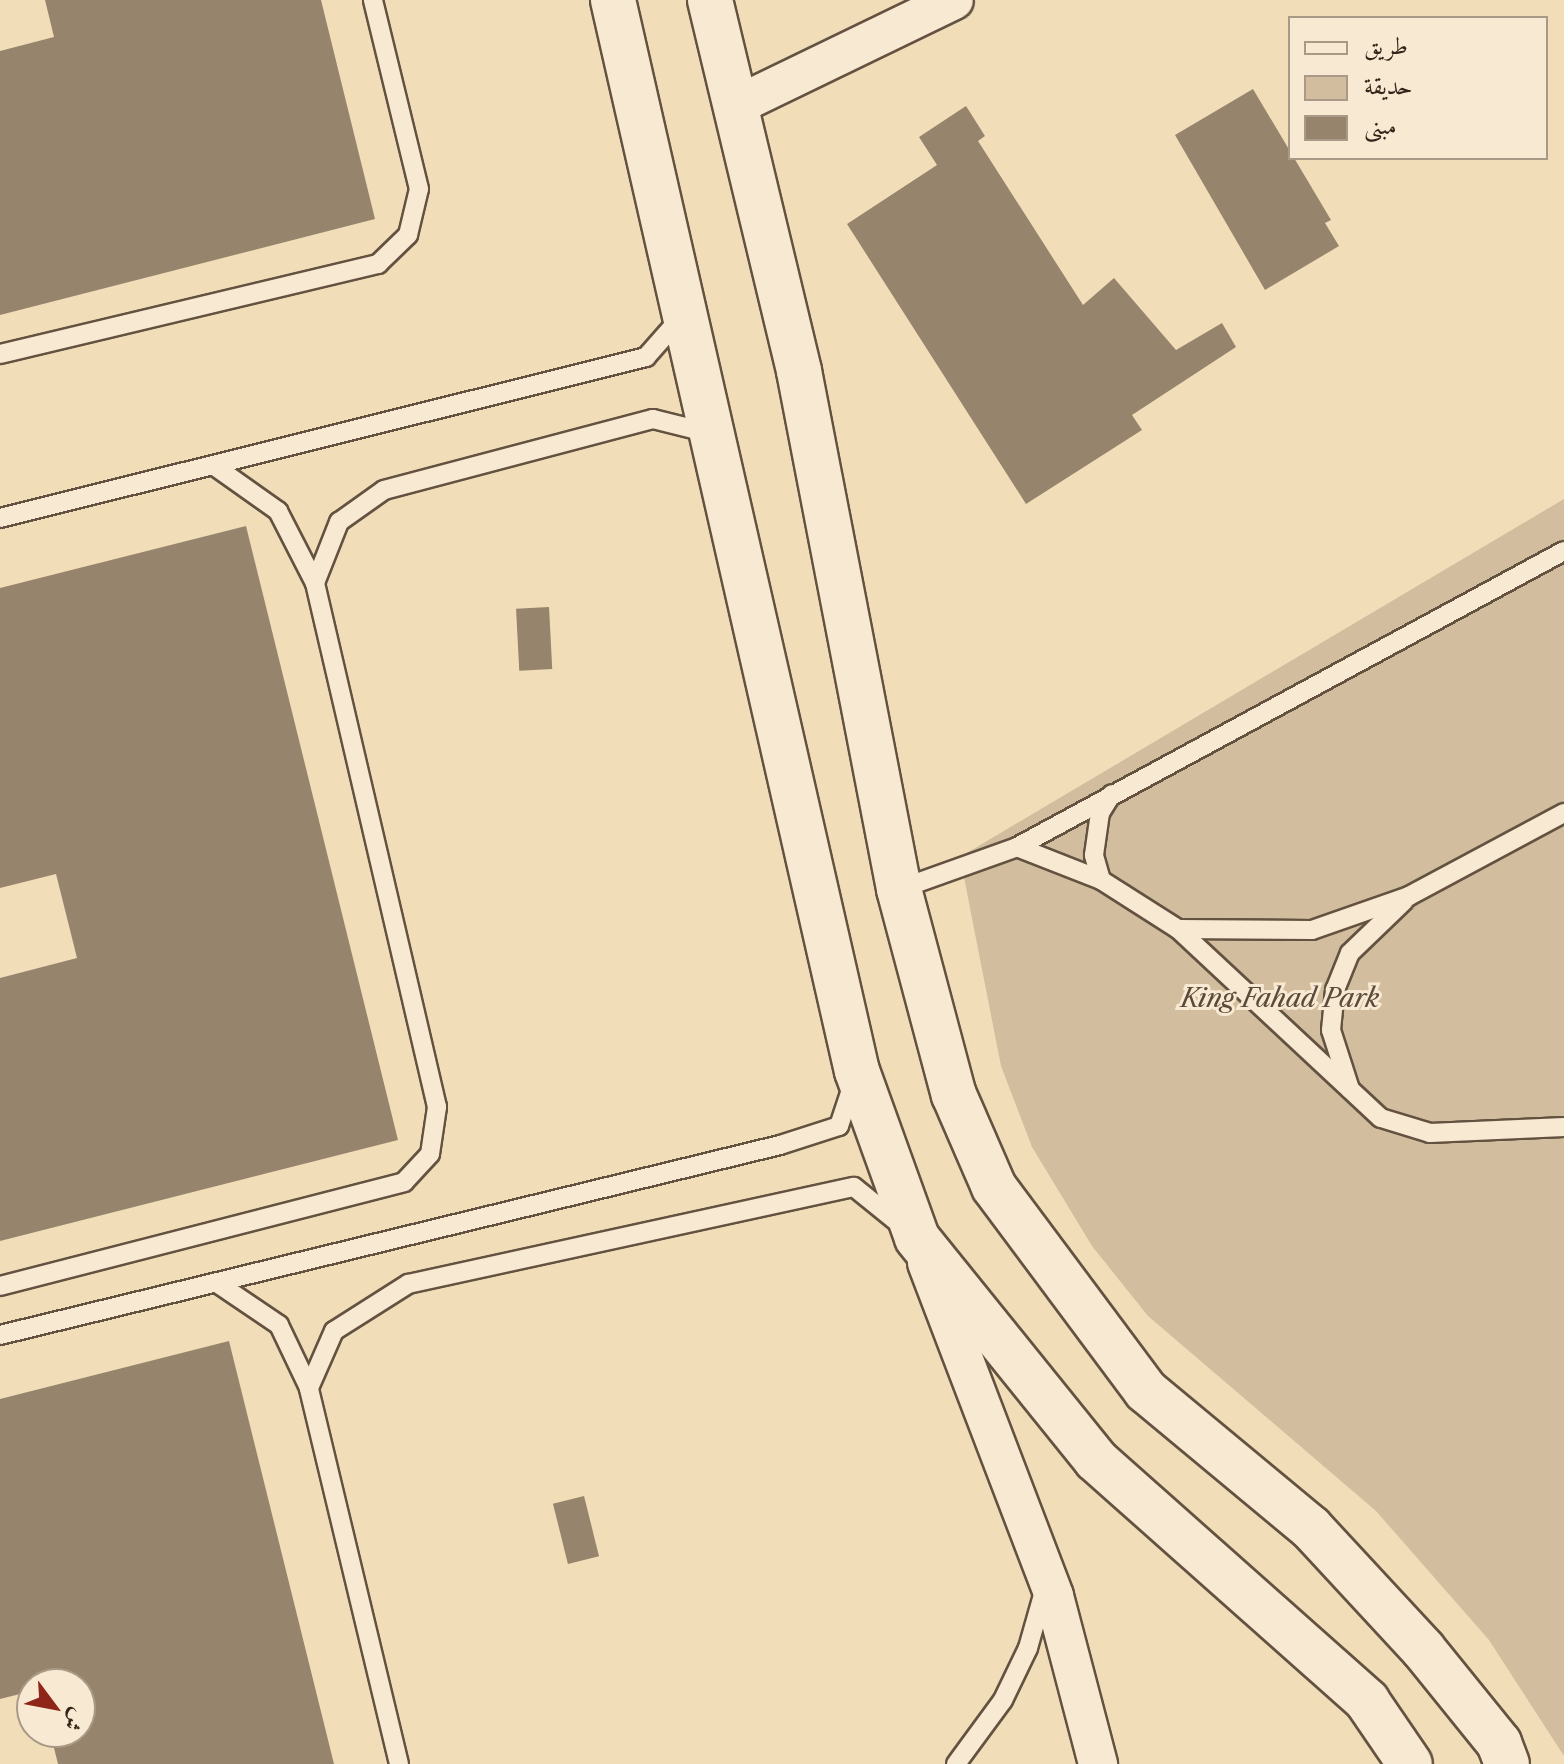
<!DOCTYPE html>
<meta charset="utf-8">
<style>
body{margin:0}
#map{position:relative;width:1564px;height:1764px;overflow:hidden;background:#f2ddb9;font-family:"Libre Caslon Text",Amiri,serif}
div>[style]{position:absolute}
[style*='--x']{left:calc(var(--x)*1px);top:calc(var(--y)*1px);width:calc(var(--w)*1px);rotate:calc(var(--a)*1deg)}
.green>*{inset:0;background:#d2bd9e}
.building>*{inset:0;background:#97846c;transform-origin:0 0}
.roads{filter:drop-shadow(2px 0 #645241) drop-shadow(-2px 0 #645241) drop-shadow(0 2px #645241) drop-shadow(0 -2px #645241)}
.service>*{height:18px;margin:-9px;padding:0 9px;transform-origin:9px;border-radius:9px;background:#f7e9d2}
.minor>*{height:38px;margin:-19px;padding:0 19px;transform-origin:19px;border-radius:19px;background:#f7e9d2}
.tertiary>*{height:44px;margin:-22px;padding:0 22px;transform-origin:22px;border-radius:22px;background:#f7e9d2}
span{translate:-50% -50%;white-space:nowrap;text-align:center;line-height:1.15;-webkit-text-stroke:6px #f7e9d2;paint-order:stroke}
.park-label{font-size:26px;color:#5c4a3a;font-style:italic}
.legend{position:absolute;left:1288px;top:16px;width:260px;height:144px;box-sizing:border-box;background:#f7e9d2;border:2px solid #a99a88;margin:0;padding:10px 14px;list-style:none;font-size:24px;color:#342319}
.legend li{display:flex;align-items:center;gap:16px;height:40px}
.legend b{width:40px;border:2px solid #a99a88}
.north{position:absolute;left:16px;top:1668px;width:80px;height:80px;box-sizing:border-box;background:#f7e9d2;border:2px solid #a99a88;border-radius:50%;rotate:122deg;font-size:22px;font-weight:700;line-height:32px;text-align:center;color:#342319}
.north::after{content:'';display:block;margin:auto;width:28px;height:36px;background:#8f2418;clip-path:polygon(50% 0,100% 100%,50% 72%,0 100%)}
</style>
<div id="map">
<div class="green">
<i style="clip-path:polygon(1564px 499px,1564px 1756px,1489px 1640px,1376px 1511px,1148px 1316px,1092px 1246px,1032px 1147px,1001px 1066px,960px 857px)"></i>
</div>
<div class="building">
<i style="clip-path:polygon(45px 0,321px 0,375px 219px,0 315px,0 51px,54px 37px)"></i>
<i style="clip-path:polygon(1253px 89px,1331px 220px,1325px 223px,1339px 246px,1265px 290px,1175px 135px)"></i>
<i style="clip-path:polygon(966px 106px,985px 136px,978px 141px,1083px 305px,1114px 278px,1176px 350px,1222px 323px,1236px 347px,1132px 415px,1142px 430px,1026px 504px,847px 224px,937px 165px,919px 137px)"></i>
<i style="clip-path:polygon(246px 526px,398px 1140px,0 1241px,0 978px,77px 958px,56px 874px,0 888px,0 588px)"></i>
<i style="left:549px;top:607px;width:62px;height:33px;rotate:87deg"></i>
<i style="clip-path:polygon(229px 1341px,334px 1764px,58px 1764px,50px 1732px,80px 1732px,80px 1684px,32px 1684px,32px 1691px,0 1699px,0 1399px)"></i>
<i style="left:584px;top:1496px;width:62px;height:32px;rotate:76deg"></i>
</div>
<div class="roads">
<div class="service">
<i style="--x:0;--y:354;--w:389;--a:-13.4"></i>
<i style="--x:378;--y:264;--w:42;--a:-44"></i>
<i style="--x:408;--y:235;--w:47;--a:-76.6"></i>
<i style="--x:419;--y:189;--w:195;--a:-103.7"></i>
<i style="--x:213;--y:465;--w:80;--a:35.3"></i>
<i style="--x:278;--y:511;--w:81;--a:62.8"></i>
<i style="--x:0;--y:518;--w:666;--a:-13.99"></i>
<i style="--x:646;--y:357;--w:56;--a:-48.6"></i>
<i style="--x:1017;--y:847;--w:622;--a:-28.42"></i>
<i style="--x:1101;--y:880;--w:26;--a:-106"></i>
<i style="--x:1094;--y:855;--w:42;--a:-81.9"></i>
<i style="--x:1100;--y:813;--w:22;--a:-58"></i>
<i style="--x:900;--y:889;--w:124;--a:-19.7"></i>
<i style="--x:1017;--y:847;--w:90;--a:21.4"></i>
<i style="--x:1101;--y:880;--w:91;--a:32.5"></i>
<i style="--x:1178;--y:929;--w:277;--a:43"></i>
<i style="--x:1381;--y:1118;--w:51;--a:17"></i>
<i style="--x:1430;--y:1133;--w:134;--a:-2.6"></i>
<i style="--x:1178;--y:929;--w:134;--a:0.4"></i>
<i style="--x:1312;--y:930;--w:103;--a:-19.3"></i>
<i style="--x:1409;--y:896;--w:176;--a:-28.2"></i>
<i style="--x:1350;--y:1089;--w:62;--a:-107.9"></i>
<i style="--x:1331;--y:1030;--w:40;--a:-84.3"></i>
<i style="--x:1335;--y:990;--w:40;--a:-68"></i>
<i style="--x:1350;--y:953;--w:75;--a:-43.9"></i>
<i style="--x:217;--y:1283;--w:75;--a:34.1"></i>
<i style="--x:279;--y:1325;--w:70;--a:64.5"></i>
<i style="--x:0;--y:1286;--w:417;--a:-14.4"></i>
<i style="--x:404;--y:1182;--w:38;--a:-47"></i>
<i style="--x:430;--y:1154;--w:48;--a:-81.5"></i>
<i style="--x:437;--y:1107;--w:538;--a:-103.11"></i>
<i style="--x:315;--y:583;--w:66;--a:-68.5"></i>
<i style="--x:339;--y:522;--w:55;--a:-35.4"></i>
<i style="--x:384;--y:490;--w:278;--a:-14.8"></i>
<i style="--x:653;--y:419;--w:58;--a:14"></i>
<i style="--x:0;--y:1335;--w:803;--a:-13.69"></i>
<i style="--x:780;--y:1145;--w:62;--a:-17.9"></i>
<i style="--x:839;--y:1126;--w:47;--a:-71.6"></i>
<i style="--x:399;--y:1764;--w:387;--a:-103.5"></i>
<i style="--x:309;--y:1388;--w:62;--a:-66.3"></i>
<i style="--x:334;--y:1331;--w:88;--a:-32.4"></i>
<i style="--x:408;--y:1284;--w:456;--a:-12.3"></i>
<i style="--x:854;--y:1187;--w:60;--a:39"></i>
<i style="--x:956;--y:1764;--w:79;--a:-53.7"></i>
<i style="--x:1003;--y:1700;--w:58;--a:-64.3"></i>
<i style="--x:1028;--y:1648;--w:62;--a:-74.2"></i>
</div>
<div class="minor">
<i style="--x:735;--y:106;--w:243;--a:-25.8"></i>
<i style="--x:927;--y:1263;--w:356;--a:69.1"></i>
<i style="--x:1054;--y:1596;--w:174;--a:75.3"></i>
</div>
<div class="tertiary">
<i style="--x:613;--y:0;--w:1098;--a:77.17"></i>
<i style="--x:857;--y:1071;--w:177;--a:70.2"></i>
<i style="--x:917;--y:1238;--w:285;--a:51.1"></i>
<i style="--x:1096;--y:1460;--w:363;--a:41.6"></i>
<i style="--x:1367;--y:1701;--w:76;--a:55.7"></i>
<i style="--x:710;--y:0;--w:382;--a:76.5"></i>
<i style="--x:799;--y:371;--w:528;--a:79.07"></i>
<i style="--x:899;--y:889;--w:213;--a:75.1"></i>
<i style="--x:954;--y:1095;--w:100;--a:66.5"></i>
<i style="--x:994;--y:1187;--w:254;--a:53.3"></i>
<i style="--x:1146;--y:1391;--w:214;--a:39.7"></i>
<i style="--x:1311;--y:1528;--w:165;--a:47.2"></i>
<i style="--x:1423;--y:1649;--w:121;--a:51"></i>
<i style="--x:1499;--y:1743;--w:22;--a:69"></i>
</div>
</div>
<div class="park-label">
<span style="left:1280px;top:999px">King Fahad Park</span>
</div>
<ul class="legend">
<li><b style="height:10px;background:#f7e9d2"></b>طريق</li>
<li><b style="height:22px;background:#d2bd9e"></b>حديقة</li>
<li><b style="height:22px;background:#97846c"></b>مبنى</li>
</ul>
<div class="north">ش</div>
</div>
